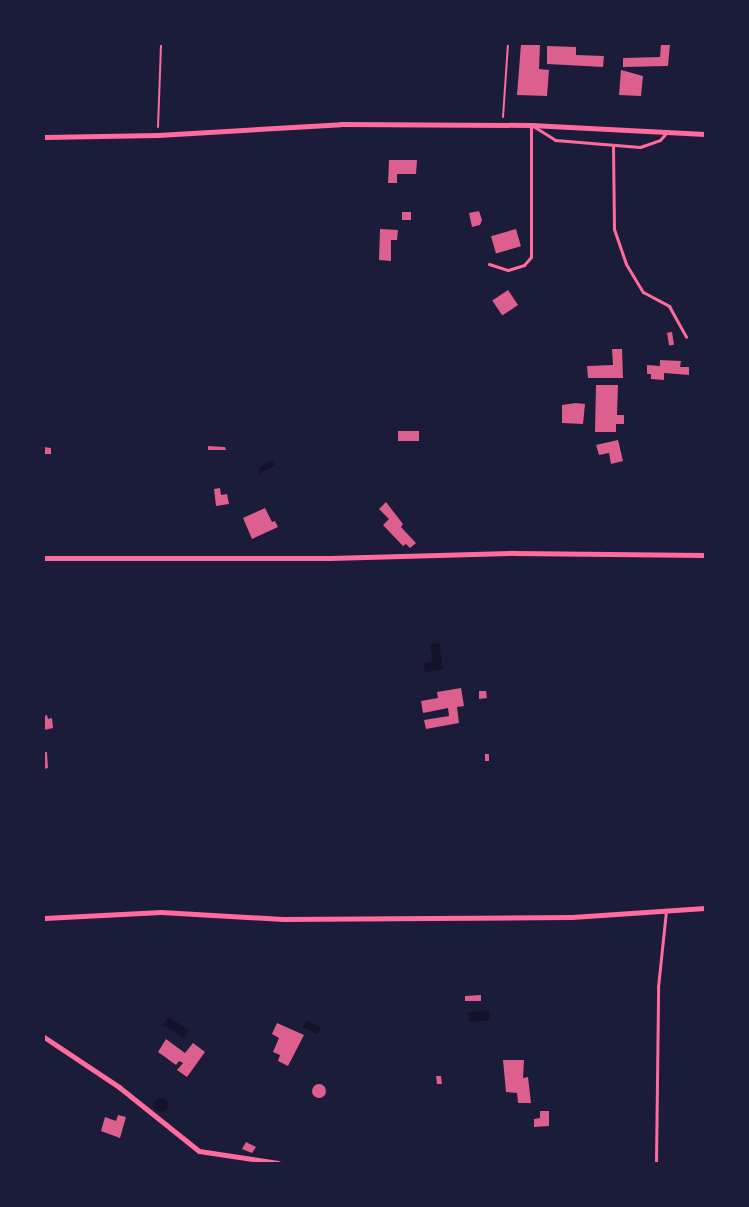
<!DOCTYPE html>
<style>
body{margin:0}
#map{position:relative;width:749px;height:1207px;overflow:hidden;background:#1b1b3a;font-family:"Source Sans 3",sans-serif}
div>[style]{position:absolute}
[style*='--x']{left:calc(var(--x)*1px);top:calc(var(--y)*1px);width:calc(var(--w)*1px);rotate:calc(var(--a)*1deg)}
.water>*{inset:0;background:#12122b;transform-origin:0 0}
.round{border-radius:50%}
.building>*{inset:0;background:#dd5f8e;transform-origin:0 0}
.path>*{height:2px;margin:-1px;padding:0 1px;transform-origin:1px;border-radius:1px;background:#ff6b9d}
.service>*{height:3px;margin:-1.5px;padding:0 1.5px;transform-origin:1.5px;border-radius:1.5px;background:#ff6b9d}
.minor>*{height:5px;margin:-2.5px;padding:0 2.5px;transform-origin:2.5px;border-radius:2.5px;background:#ff6b9d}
span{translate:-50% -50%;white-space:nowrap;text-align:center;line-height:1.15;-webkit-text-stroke:4px #1b1b3a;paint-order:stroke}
.frame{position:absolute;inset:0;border:45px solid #1b1b3a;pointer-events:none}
</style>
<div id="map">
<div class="water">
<i style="clip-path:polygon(271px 460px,275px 465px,259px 474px,259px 468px)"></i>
<i style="clip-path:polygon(439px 643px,443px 669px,425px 672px,424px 663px,433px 661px,430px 644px)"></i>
<i style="left:489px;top:1010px;width:10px;height:21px;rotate:84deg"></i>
<i style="left:168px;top:1017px;width:25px;height:9px;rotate:32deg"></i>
<i style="clip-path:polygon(306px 1020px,321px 1028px,318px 1034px,303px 1027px)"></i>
<i class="round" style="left:154px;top:1098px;width:14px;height:14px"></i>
</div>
<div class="building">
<i style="clip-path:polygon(521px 44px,540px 44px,539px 69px,549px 70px,547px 96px,517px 95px)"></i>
<i style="clip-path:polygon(661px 44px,670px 44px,668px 66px,623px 67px,623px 58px,660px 57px)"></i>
<i style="clip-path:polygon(547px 46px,576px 47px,576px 55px,604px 56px,603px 67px,547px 64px)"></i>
<i style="clip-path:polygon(621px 70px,643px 76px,641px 96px,619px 95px)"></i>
<i style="clip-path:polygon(389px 160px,417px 160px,416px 174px,397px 174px,397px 183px,388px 183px)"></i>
<i style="clip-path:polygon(479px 211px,482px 220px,480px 225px,472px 227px,469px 213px)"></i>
<i style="left:402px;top:212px;width:9px;height:8px"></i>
<i style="clip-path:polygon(380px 229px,398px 230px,397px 240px,391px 240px,391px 261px,379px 260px)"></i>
<i style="left:516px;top:229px;width:18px;height:26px;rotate:74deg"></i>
<i style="left:508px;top:290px;width:18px;height:19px;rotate:56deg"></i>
<i style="left:672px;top:332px;width:13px;height:5px;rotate:81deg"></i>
<i style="clip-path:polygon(612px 349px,622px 349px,623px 378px,588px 378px,587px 366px,613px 365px)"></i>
<i style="clip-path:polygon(660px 360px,681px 361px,680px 367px,689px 367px,689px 375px,664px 373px,664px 380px,651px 379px,651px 374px,647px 374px,647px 365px,660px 366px)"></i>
<i style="clip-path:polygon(596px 385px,618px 385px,617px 415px,624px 415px,624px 424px,616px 424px,616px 432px,595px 432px)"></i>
<i style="clip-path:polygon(576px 403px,585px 404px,583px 424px,562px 423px,562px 405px)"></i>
<i style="left:419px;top:431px;width:10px;height:21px;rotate:90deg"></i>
<i style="clip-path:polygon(618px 440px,623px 461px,611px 464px,609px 453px,599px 455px,596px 445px)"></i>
<i style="clip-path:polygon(208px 446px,225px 447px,226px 450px,208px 450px)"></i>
<i style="clip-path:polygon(44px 447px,51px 448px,51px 454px,44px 454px)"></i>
<i style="clip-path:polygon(220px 488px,221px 495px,227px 494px,229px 504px,216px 506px,214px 489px)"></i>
<i style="clip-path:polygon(386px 502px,403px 524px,401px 527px,416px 543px,410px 548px,406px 544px,403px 546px,383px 525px,389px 519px,379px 509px)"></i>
<i style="clip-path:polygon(265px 508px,272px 522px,275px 521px,278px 527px,252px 539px,243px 518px)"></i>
<i style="clip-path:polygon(461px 688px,464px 706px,457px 707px,459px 723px,426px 729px,424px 720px,449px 716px,448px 708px,423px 713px,421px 701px,438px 698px,437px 692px)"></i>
<i style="clip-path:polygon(479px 691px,486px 691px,487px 698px,479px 699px)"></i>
<i style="clip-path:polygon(47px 715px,48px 719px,52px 718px,53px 728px,44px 730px,44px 716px)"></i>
<i style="clip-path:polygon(44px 752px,47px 752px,48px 768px,44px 769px)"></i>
<i style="left:485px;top:754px;width:4px;height:7px"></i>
<i style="clip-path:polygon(481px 995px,481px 1001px,465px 1001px,465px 996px)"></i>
<i style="clip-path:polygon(277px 1023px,304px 1035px,288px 1066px,278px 1061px,280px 1055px,273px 1052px,279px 1038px,272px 1034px)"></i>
<i style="clip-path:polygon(166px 1039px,185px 1053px,193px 1043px,205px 1052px,187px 1077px,177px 1070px,183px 1063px,179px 1061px,176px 1065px,158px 1052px)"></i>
<i style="clip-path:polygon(503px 1060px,524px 1060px,523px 1078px,528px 1077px,531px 1103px,518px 1103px,517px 1093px,506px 1092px)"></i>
<i style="clip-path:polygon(436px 1076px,441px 1076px,442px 1084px,437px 1084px)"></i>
<i class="round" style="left:312px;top:1084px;width:14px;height:14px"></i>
<i style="clip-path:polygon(540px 1111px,549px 1111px,549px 1126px,534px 1127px,534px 1119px,540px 1118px)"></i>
<i style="clip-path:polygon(118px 1115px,126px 1117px,120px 1138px,101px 1131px,105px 1117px,116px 1121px)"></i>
<i style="clip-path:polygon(246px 1142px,256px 1147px,252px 1153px,242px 1149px)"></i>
</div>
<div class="path">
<i style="--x:503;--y:117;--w:73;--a:-86.1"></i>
<i style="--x:158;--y:127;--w:83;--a:-87.9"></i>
</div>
<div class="service">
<i style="--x:533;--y:126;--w:26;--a:32"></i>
<i style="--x:555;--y:140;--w:85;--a:4.7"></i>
<i style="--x:640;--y:147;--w:21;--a:-19"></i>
<i style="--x:660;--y:140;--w:11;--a:-49"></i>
<i style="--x:613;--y:146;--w:83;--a:89.3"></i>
<i style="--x:614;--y:229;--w:37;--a:71"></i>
<i style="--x:626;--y:264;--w:33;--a:59"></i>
<i style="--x:643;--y:292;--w:30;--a:28"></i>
<i style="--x:669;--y:306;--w:35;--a:61"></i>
<i style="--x:489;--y:264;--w:20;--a:18"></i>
<i style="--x:508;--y:270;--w:17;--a:-17"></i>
<i style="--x:524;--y:265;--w:11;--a:-49"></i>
<i style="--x:531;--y:257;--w:132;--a:-90"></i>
<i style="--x:656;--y:1163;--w:176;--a:-89.3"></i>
<i style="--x:658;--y:987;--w:76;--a:-84"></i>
</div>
<div class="minor">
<i style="--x:44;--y:137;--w:114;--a:-1"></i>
<i style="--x:158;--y:135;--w:183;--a:-3.4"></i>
<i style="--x:341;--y:124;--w:190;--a:0.3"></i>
<i style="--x:531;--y:125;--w:174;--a:3"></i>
<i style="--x:44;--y:558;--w:286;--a:0"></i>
<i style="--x:330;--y:558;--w:184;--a:-1.6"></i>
<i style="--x:514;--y:553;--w:191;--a:0.6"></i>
<i style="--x:44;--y:918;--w:117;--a:-2.9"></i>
<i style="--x:161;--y:912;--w:122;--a:3.3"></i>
<i style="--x:283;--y:919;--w:289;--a:-0.4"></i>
<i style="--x:572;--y:917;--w:133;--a:-3.9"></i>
<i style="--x:44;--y:1037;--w:90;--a:33.7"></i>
<i style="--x:119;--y:1087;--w:102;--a:38.7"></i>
<i style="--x:199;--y:1151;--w:80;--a:8.6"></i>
</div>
<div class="frame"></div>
</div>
